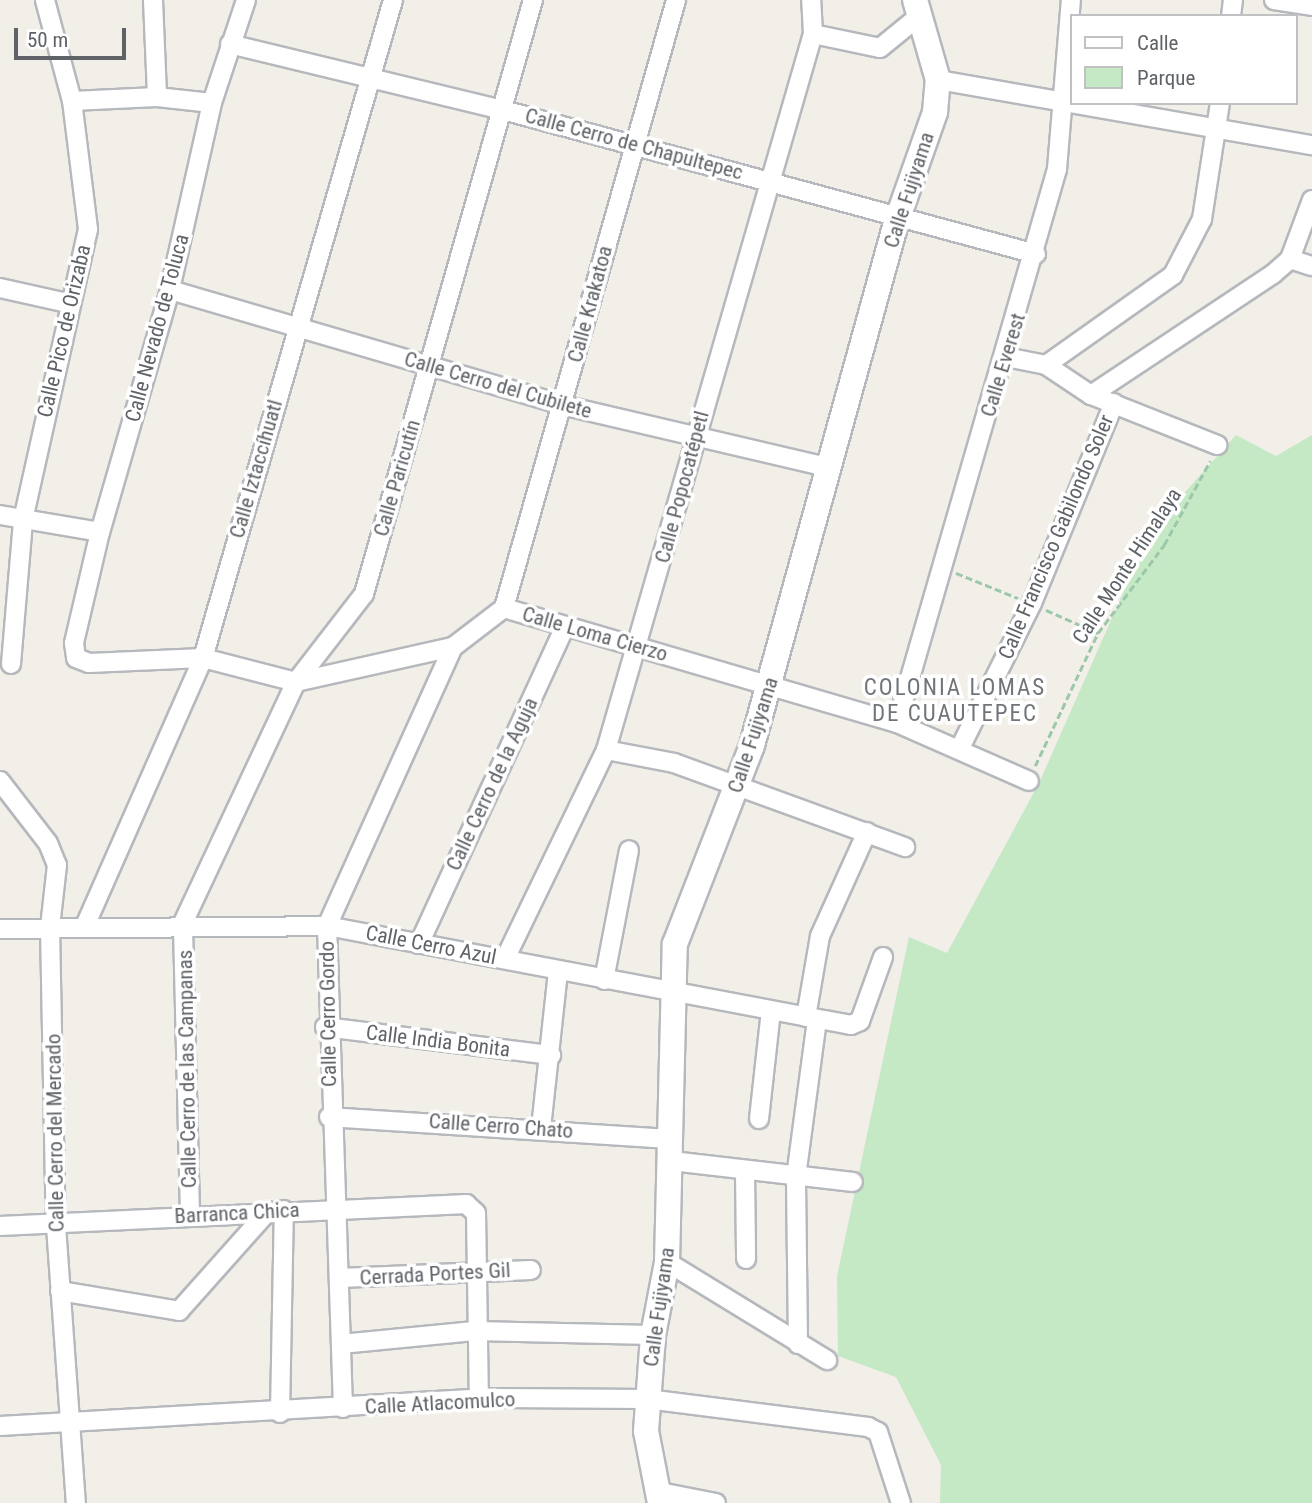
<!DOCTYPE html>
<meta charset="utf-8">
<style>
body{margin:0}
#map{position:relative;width:1312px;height:1503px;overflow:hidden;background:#f1efe8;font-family:"Roboto Condensed",sans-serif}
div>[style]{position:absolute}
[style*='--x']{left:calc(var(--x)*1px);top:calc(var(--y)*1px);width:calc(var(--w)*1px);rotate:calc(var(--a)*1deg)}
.green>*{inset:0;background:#c5e8c5}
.path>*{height:2.5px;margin-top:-1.25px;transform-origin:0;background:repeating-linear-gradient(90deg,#9cc7a9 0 7px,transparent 0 10.5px)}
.roads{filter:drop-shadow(2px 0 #b5b8bc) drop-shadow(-2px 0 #b5b8bc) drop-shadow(0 2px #b5b8bc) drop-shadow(0 -2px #b5b8bc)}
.street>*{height:18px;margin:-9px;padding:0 9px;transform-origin:9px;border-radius:9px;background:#fff}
.secondary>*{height:24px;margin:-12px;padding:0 12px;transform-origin:12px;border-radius:12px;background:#fff}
span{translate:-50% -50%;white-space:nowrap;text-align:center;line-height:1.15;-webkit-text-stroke:7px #fff;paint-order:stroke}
.street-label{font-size:21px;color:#5f6368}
.neighbourhood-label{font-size:23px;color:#70757a;letter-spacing:2px}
.legend{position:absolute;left:1070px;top:14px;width:228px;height:91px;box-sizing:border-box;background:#fff;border:2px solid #bfc1c3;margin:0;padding:9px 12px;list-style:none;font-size:21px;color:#5f6368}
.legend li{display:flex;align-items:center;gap:14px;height:35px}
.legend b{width:35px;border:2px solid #bfc1c3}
.scale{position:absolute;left:14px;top:28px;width:112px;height:32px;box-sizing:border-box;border:4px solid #5f6368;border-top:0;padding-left:9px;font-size:21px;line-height:24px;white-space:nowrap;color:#5f6368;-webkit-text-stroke:5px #fff;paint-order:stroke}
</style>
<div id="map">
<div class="green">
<i style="clip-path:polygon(1236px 435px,1276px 456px,1312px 435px,1312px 1503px,940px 1503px,941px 1465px,896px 1377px,838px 1356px,837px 1276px,909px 937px,947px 953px,1039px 783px,1127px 584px,1171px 508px)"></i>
</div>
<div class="path">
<i style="--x:956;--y:573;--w:67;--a:22"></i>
<i style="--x:1046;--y:610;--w:57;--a:23.9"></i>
<i style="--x:1035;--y:766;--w:147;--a:-64.7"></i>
<i style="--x:1098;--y:633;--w:110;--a:-53.1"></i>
<i style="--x:1164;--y:545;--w:96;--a:-61.3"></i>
</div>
<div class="roads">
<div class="street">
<i style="--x:153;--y:0;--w:97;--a:87.6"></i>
<i style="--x:246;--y:0;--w:108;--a:108.3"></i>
<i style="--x:212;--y:103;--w:192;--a:102.7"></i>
<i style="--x:170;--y:290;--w:252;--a:106.1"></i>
<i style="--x:100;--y:532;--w:114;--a:103.2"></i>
<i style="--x:74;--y:643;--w:15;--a:82"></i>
<i style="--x:76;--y:658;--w:14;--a:21"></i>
<i style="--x:89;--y:663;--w:114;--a:-2.5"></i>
<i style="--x:203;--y:658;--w:96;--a:14.5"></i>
<i style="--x:296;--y:682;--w:161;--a:-12.6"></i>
<i style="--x:453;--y:647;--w:64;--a:-37.4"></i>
<i style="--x:504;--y:608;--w:409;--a:16.3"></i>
<i style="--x:897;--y:723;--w:144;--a:23.7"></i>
<i style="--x:1274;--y:0;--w:38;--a:9"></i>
<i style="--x:1231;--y:16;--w:16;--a:-83"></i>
<i style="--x:813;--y:34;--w:68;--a:11.8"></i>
<i style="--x:880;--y:48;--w:49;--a:-39.2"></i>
<i style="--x:230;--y:44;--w:281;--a:13.6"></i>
<i style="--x:503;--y:110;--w:552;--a:15.12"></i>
<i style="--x:938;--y:80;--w:380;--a:9.9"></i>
<i style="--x:72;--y:101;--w:85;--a:-2.7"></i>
<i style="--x:157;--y:97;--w:55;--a:6.2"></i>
<i style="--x:1290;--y:259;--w:23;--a:18"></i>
<i style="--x:0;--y:288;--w:69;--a:12.6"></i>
<i style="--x:170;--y:290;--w:409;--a:16.3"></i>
<i style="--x:562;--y:405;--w:275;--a:13.2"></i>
<i style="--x:1006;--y:357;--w:41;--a:11.3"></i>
<i style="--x:1046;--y:365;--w:54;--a:33.7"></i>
<i style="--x:1091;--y:395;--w:136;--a:21.6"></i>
<i style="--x:1046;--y:365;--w:156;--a:-35.3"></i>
<i style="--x:1173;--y:275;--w:63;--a:-62.6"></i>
<i style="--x:1202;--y:219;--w:117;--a:-81.2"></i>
<i style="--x:1091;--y:395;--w:219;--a:-33.6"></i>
<i style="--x:1273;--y:274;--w:23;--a:-41"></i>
<i style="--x:1290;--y:259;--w:63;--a:-69.6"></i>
<i style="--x:0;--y:515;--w:101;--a:9.6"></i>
<i style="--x:504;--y:608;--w:632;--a:-74.2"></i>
<i style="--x:11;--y:664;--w:144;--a:-85.2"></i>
<i style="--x:23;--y:520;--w:298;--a:-77.4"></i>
<i style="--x:88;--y:229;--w:129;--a:-97.1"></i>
<i style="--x:72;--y:101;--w:105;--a:-105"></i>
<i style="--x:897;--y:723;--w:577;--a:-73.89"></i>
<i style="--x:1057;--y:169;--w:170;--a:-85.3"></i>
<i style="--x:961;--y:746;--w:160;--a:-63.6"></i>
<i style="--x:1032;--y:603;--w:216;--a:-67.7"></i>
<i style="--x:606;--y:750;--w:69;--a:10.8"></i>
<i style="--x:674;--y:763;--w:246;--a:20"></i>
<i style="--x:0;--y:781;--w:78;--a:52.3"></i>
<i style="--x:48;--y:843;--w:24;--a:68"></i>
<i style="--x:57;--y:865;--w:62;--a:96.4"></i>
<i style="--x:50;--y:927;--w:299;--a:88.9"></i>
<i style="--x:56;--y:1226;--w:278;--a:85.9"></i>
<i style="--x:85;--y:926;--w:293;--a:-66.2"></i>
<i style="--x:203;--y:658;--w:685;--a:-73.89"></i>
<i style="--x:0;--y:929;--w:327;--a:-0.5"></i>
<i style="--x:327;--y:926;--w:533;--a:10.7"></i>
<i style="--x:851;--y:1025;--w:10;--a:-24"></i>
<i style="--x:860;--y:1021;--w:68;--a:-70.2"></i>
<i style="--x:419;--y:944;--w:350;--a:-65.3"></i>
<i style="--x:505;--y:959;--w:232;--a:-64.2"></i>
<i style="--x:606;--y:750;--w:745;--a:-73.88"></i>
<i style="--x:813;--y:34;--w:34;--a:-93"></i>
<i style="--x:604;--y:980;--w:132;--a:-79.1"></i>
<i style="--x:806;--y:1017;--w:82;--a:-80.2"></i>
<i style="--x:820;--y:936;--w:114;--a:-65.7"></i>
<i style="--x:325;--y:1027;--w:228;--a:7.1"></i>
<i style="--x:329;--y:1117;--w:344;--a:3.7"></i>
<i style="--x:759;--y:1119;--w:109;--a:-83.7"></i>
<i style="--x:541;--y:1128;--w:158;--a:-83.8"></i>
<i style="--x:672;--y:1161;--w:182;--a:6.6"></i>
<i style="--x:745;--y:1171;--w:88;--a:89.3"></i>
<i style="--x:190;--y:1214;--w:291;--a:-91.4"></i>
<i style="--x:183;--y:923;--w:266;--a:-64.9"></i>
<i style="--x:296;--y:682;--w:111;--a:-52.3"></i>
<i style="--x:364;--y:594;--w:618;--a:-74.12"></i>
<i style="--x:0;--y:1226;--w:467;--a:-2.7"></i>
<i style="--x:466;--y:1204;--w:13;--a:42"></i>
<i style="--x:476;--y:1213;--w:185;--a:89.1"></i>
<i style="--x:667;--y:1262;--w:188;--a:31.5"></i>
<i style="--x:340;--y:1278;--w:191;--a:-2.4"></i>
<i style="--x:60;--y:1291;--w:121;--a:9.5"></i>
<i style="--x:179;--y:1311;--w:134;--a:-48.3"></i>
<i style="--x:341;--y:1344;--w:134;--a:-5.6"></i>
<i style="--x:474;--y:1331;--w:179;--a:1.3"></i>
<i style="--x:798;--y:1344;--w:167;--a:-90.7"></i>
<i style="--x:796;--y:1177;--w:158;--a:-82.4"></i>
<i style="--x:343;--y:1408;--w:482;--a:-91.9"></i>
<i style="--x:327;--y:926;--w:306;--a:-65.7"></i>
<i style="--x:280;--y:1413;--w:203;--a:-88.9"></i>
<i style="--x:0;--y:1426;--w:480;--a:-3.3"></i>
<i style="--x:479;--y:1398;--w:168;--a:0.3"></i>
<i style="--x:647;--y:1399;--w:223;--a:7.2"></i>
<i style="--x:868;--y:1427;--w:11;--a:27"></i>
<i style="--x:878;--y:1432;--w:75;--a:72.1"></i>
<i style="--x:660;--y:1492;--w:57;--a:11.1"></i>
</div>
<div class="secondary">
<i style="--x:660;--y:1503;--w:73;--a:-101"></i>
<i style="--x:646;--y:1431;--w:96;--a:-85.8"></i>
<i style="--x:653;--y:1335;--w:74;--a:-79.1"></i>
<i style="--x:667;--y:1262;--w:318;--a:-88.6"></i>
<i style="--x:675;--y:944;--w:213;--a:-68.8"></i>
<i style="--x:752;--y:745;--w:541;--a:-74.58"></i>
<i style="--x:896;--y:223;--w:118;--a:-70.6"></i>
<i style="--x:935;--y:112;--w:32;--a:-85"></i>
<i style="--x:938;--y:80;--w:83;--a:-106"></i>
</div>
</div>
<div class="street-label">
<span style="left:634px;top:144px;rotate:15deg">Calle Cerro de Chapultepec</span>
<span style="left:909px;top:190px;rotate:-72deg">Calle Fujiyama</span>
<span style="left:590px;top:304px;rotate:-75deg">Calle Krakatoa</span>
<span style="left:157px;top:328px;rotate:-75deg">Calle Nevado de Toluca</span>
<span style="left:64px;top:331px;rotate:-77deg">Calle Pico de Orizaba</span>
<span style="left:1003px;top:365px;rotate:-73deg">Calle Everest</span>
<span style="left:498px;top:385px;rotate:16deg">Calle Cerro del Cubilete</span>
<span style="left:256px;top:469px;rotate:-74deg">Calle Iztaccíhuatl</span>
<span style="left:397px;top:478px;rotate:-74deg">Calle Paricutín</span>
<span style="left:682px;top:487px;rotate:-75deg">Calle Popocatépetl</span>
<span style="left:1056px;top:537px;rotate:-67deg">Calle Francisco Gabilondo Soler</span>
<span style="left:1127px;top:566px;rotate:-57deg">Calle Monte Himalaya</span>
<span style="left:595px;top:634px;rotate:16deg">Calle Loma Cierzo</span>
<span style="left:753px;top:735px;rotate:-72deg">Calle Fujiyama</span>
<span style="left:492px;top:784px;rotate:-65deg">Calle Cerro de la Aguja</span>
<span style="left:431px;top:945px;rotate:11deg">Calle Cerro Azul</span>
<span style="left:328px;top:1014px;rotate:-91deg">Calle Cerro Gordo</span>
<span style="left:438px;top:1041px;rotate:7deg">Calle India Bonita</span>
<span style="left:187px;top:1069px;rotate:-91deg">Calle Cerro de las Campanas</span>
<span style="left:501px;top:1126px;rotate:4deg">Calle Cerro Chato</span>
<span style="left:55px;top:1133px;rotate:-91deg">Calle Cerro del Mercado</span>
<span style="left:237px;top:1213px;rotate:-3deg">Barranca Chica</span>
<span style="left:435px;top:1274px;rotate:-3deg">Cerrada Portes Gil</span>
<span style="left:659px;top:1307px;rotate:-82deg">Calle Fujiyama</span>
<span style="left:440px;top:1403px;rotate:-3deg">Calle Atlacomulco</span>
</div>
<div class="neighbourhood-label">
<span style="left:955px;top:701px">COLONIA LOMAS<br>DE CUAUTEPEC</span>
</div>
<ul class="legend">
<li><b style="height:9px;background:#fff"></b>Calle</li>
<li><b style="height:19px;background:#c5e8c5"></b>Parque</li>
</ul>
<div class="scale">50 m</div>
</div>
